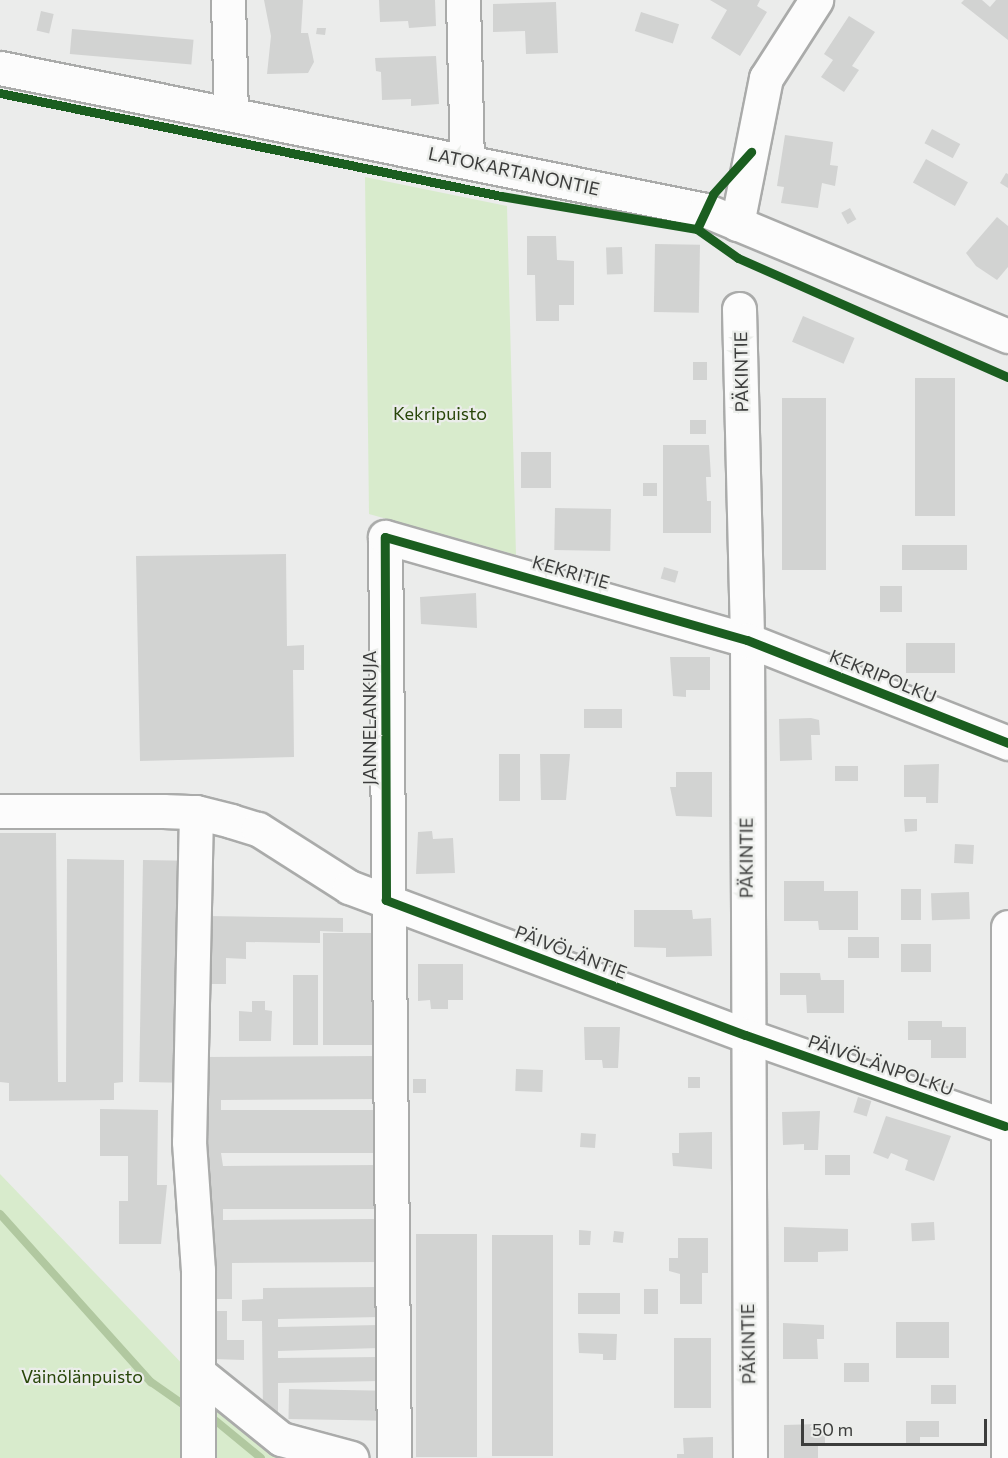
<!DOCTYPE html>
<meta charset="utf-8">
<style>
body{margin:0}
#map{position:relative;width:1008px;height:1458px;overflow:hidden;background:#ebeceb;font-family:Commissioner,sans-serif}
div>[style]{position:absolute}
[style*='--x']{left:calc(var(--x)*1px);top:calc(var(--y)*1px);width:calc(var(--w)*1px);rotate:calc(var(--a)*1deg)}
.green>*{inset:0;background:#d8ebcc}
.stream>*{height:8px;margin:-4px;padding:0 4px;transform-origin:4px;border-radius:4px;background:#b1c8a0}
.building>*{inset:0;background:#d2d3d2;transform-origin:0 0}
.roads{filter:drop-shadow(2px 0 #aaabaa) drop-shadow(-2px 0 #aaabaa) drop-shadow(0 2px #aaabaa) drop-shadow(0 -2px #aaabaa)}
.minor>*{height:33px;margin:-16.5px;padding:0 16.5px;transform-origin:16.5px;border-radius:16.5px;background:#fcfcfc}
.cycleway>*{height:9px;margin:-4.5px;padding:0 4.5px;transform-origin:4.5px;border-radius:4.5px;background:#1b5e20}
span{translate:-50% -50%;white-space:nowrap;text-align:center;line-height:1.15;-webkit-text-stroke:4.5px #ebedea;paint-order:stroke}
.street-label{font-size:18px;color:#3c3d3c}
.park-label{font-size:18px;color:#284609}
.scale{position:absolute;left:801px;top:1419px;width:186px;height:27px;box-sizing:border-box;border:3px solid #3c3d3c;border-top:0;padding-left:8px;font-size:18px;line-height:21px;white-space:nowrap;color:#3c3d3c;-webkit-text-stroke:4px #ebedea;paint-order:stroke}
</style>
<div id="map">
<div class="green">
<i style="clip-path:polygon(365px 177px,507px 206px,516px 555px,369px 514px)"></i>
<i style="clip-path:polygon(0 1174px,191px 1373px,186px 1458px,0 1458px)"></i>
<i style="clip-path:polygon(212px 1395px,344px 1458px,211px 1458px)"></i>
</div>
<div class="stream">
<i style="--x:0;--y:1214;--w:226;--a:48.1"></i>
<i style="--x:151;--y:1382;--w:38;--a:35"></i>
<i style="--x:216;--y:1421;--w:58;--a:39.4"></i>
</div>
<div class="building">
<i style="clip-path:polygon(264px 0,303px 0,301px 33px,308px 33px,314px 62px,308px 73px,267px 74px,271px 36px)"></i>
<i style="clip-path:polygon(379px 0,435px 0,436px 26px,409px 28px,408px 21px,380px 22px)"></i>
<i style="clip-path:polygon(710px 0,760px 0,757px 6px,767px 12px,740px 56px,711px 38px,727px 10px)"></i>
<i style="clip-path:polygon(964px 0,982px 0,990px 7px,996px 0,1008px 0,1008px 40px,961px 3px)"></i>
<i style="clip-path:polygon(556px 2px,558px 53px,526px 54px,525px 31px,493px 32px,493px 4px)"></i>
<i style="left:41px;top:11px;width:13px;height:20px;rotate:13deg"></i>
<i style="left:641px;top:12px;width:40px;height:20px;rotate:18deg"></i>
<i style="clip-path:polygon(849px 16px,875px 32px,852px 66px,859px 70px,844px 92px,821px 77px,833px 60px,824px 54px)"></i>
<i style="clip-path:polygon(317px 28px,326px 28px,325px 35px,316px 34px)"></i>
<i style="left:72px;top:29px;width:122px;height:25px;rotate:5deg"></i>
<i style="clip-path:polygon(436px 56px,439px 104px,411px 106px,411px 99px,382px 100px,381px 72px,376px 71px,375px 58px)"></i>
<i style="left:932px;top:129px;width:32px;height:16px;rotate:28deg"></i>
<i style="clip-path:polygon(785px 135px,833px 142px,830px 165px,838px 166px,835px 186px,822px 183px,818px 208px,781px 203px,784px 187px,777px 186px)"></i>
<i style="left:926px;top:159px;width:48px;height:27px;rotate:29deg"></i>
<i style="clip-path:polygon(1006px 173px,1008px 174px,1008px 188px,1000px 183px)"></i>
<i style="left:850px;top:208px;width:13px;height:10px;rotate:61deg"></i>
<i style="clip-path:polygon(997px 217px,1008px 226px,1008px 267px,997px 280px,976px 266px,966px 253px)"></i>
<i style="clip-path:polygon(527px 236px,556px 236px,557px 260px,574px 261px,574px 305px,559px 305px,559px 321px,536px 321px,535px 275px,527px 275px)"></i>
<i style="left:655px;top:244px;width:45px;height:68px;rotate:1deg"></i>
<i style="left:622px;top:247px;width:27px;height:16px;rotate:88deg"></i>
<i style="left:803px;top:316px;width:56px;height:28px;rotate:23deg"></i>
<i style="left:693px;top:362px;width:14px;height:18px"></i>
<i style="left:915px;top:378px;width:40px;height:138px"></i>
<i style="left:826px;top:398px;width:172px;height:44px;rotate:90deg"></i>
<i style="left:706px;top:420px;width:14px;height:16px;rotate:90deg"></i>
<i style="clip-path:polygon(663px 445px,709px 445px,711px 477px,706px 477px,707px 501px,711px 501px,711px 533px,663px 533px)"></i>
<i style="left:521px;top:452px;width:30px;height:36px"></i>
<i style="left:643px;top:483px;width:14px;height:13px"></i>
<i style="left:555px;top:508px;width:56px;height:42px;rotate:1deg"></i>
<i style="left:902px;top:545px;width:65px;height:25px"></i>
<i style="clip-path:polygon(286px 554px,287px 646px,304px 645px,304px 670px,293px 670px,294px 757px,140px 761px,136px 556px)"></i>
<i style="left:664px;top:567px;width:15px;height:12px;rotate:16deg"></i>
<i style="left:902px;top:586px;width:26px;height:22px;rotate:90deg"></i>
<i style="clip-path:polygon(476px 593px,477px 628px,421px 624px,420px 597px)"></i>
<i style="left:906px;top:643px;width:49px;height:30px"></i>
<i style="clip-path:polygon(670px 657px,710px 657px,710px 690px,686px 690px,686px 697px,673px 696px)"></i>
<i style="left:584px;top:709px;width:38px;height:19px"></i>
<i style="clip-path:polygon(811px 718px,819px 720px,820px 735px,811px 735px,812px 760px,780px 761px,779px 719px)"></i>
<i style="left:499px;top:754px;width:21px;height:47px"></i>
<i style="clip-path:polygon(540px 754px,570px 754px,566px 800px,541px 800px)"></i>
<i style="clip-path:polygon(939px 764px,938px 803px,926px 803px,926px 797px,904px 797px,904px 765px)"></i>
<i style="left:858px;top:766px;width:15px;height:23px;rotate:90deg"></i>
<i style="clip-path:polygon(676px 772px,712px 772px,712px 817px,676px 816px,670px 787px,676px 787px)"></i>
<i style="clip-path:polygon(904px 819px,917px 819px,917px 831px,905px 832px)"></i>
<i style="clip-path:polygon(432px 831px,433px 839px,453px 838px,455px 873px,416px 874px,418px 832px)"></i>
<i style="clip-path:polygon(0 833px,56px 833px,58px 1082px,66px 1082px,67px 859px,124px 860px,123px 1082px,114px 1083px,114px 1100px,9px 1101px,9px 1083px,0 1082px)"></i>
<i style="left:955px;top:844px;width:19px;height:19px;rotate:3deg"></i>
<i style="left:143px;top:860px;width:42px;height:222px;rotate:1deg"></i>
<i style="clip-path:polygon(784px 881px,824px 881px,824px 891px,858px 891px,858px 930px,819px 930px,818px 921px,784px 921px)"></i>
<i style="left:901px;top:889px;width:20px;height:31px"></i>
<i style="left:969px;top:892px;width:27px;height:38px;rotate:88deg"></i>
<i style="clip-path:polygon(634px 910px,692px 910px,693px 919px,711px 918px,712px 956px,666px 957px,666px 948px,634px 947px)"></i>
<i style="clip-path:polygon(207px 916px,343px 918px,343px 932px,320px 931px,320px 943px,246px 942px,246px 959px,226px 958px,226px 984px,206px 984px)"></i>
<i style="left:323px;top:933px;width:60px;height:112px"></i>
<i style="left:848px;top:937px;width:31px;height:21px"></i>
<i style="left:901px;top:944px;width:30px;height:28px"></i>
<i style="clip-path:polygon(418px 964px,463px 964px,463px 1000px,448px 1000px,448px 1009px,431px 1009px,430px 1000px,418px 1001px)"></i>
<i style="clip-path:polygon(780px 973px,820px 973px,821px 980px,844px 980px,844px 1013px,807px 1013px,806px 995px,780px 995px)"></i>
<i style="left:293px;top:975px;width:25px;height:70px"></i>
<i style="clip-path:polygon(252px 1001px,265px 1001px,265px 1010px,272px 1011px,271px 1041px,239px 1041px,239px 1011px,252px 1012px)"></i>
<i style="clip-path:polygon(908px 1021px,942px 1021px,942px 1027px,966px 1027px,966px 1058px,931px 1058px,931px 1040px,908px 1040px)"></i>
<i style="clip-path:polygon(584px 1027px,620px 1027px,618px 1068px,603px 1068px,602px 1060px,585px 1060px)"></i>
<i style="clip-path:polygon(378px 1056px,379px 1099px,221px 1100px,221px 1110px,379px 1110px,381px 1153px,221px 1153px,223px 1166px,380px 1165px,381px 1209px,223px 1209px,223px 1220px,380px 1219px,379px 1262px,232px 1263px,232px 1299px,211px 1299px,205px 1246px,203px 1057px)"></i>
<i style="left:516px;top:1069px;width:27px;height:22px;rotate:2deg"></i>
<i style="left:688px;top:1077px;width:12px;height:11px"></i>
<i style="left:413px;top:1079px;width:13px;height:14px"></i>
<i style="left:858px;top:1097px;width:14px;height:16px;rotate:17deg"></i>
<i style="clip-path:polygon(100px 1109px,158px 1110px,157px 1185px,167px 1185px,161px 1244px,119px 1244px,119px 1201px,128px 1201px,128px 1156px,100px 1156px)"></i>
<i style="clip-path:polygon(820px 1111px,818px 1150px,804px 1150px,804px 1144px,783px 1145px,782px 1112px)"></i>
<i style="clip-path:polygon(886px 1116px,951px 1136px,934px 1181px,905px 1170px,908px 1160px,891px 1153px,888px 1159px,873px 1153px)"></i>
<i style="clip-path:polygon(712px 1132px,712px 1169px,673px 1166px,672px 1153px,679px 1153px,679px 1133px)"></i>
<i style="left:581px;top:1133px;width:15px;height:14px;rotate:4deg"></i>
<i style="left:825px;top:1155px;width:25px;height:20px"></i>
<i style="left:934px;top:1222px;width:18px;height:23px;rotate:87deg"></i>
<i style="clip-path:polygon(784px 1227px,848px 1229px,848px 1251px,818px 1252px,818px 1262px,784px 1262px)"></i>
<i style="clip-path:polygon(579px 1230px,591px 1231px,590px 1245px,579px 1245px)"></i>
<i style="left:614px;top:1231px;width:10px;height:11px;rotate:6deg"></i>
<i style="left:477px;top:1234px;width:223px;height:61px;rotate:90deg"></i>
<i style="left:492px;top:1235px;width:61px;height:221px"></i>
<i style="clip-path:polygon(678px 1238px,708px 1238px,708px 1273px,702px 1273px,702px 1304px,680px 1304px,680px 1274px,669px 1271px,669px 1258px,678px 1258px)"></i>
<i style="clip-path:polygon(380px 1287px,380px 1317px,278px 1319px,278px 1327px,379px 1325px,379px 1348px,278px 1351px,278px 1358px,380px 1357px,380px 1381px,278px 1383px,278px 1412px,263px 1413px,262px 1321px,242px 1321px,242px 1300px,263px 1299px,263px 1288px)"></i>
<i style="left:644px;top:1289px;width:14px;height:25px"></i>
<i style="left:578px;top:1293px;width:42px;height:21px"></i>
<i style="clip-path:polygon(213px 1311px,227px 1311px,227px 1340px,244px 1340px,244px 1360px,213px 1359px)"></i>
<i style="left:896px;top:1322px;width:53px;height:36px"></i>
<i style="clip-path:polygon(783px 1323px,824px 1325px,824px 1339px,817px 1339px,818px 1359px,783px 1359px)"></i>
<i style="clip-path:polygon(578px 1333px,617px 1334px,616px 1360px,603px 1360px,603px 1354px,579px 1353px)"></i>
<i style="left:674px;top:1338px;width:37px;height:70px"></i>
<i style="left:844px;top:1363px;width:25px;height:19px"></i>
<i style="left:931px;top:1385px;width:25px;height:19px"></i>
<i style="left:289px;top:1389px;width:96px;height:30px;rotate:1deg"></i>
<i style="clip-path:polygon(906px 1421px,939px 1421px,939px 1437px,920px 1437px,920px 1443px,906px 1443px)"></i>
<i style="clip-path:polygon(818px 1424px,825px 1426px,825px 1443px,818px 1443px,818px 1458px,784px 1458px,784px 1425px)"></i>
<i style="clip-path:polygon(713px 1437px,713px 1458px,677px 1458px,677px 1454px,684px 1454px,683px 1438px)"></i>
</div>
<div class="roads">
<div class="minor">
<i style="--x:228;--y:0;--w:112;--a:88.5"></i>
<i style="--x:463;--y:0;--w:161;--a:88.6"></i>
<i style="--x:0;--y:68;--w:719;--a:11.39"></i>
<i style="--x:705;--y:210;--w:328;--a:22.6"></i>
<i style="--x:737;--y:224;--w:149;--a:-78.8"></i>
<i style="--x:766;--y:78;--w:93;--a:-57.3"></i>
<i style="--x:739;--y:309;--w:331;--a:88.6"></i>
<i style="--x:747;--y:640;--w:818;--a:89.79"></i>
<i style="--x:0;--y:811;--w:163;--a:0"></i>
<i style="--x:163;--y:811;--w:33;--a:2"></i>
<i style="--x:196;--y:812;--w:36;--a:14"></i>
<i style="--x:231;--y:821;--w:28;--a:17"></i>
<i style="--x:258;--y:829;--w:108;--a:32.5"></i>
<i style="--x:349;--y:887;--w:423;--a:20.5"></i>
<i style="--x:745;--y:1035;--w:275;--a:19.3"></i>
<i style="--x:196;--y:812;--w:330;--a:91.2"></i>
<i style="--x:189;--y:1142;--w:128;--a:86"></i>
<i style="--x:198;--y:1270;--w:188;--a:90"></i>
<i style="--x:199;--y:1373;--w:105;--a:38.8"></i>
<i style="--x:281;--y:1439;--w:73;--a:15"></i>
<i style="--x:394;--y:1458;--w:921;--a:-90.56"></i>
<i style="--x:385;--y:537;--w:376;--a:15.9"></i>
<i style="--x:747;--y:640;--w:281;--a:21.5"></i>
<i style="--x:1008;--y:1458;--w:531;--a:-90"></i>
</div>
</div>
<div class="cycleway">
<i style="--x:0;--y:93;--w:511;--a:11.62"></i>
<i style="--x:501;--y:196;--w:199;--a:9.6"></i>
<i style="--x:697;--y:229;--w:50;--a:35.3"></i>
<i style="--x:738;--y:258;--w:295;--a:23.8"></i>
<i style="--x:697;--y:229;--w:38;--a:-65"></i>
<i style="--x:713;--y:194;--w:57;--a:-47.9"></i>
<i style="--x:1005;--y:1126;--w:275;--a:-160.7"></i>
<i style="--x:745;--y:1035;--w:384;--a:-159.4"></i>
<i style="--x:386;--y:900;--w:363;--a:-90.2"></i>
<i style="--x:385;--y:537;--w:376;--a:15.9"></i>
<i style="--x:747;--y:640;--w:281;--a:21.5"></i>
</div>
<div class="street-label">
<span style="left:514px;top:171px;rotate:12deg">LATOKARTANONTIE</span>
<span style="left:741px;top:372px;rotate:-91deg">PÄKINTIE</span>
<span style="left:571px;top:572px;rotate:16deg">KEKRITIE</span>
<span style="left:883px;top:676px;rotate:22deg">KEKRIPOLKU</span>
<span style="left:369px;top:718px;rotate:-90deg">JANNELANKUJA</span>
<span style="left:746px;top:858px;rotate:-90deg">PÄKINTIE</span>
<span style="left:571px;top:952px;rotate:21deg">PÄIVÖLÄNTIE</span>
<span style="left:881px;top:1065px;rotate:19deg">PÄIVÖLÄNPOLKU</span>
<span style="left:748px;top:1344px;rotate:-91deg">PÄKINTIE</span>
</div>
<div class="park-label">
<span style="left:440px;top:413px">Kekripuisto</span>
<span style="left:82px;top:1376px">Väinölänpuisto</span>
</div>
<div class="scale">50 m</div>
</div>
